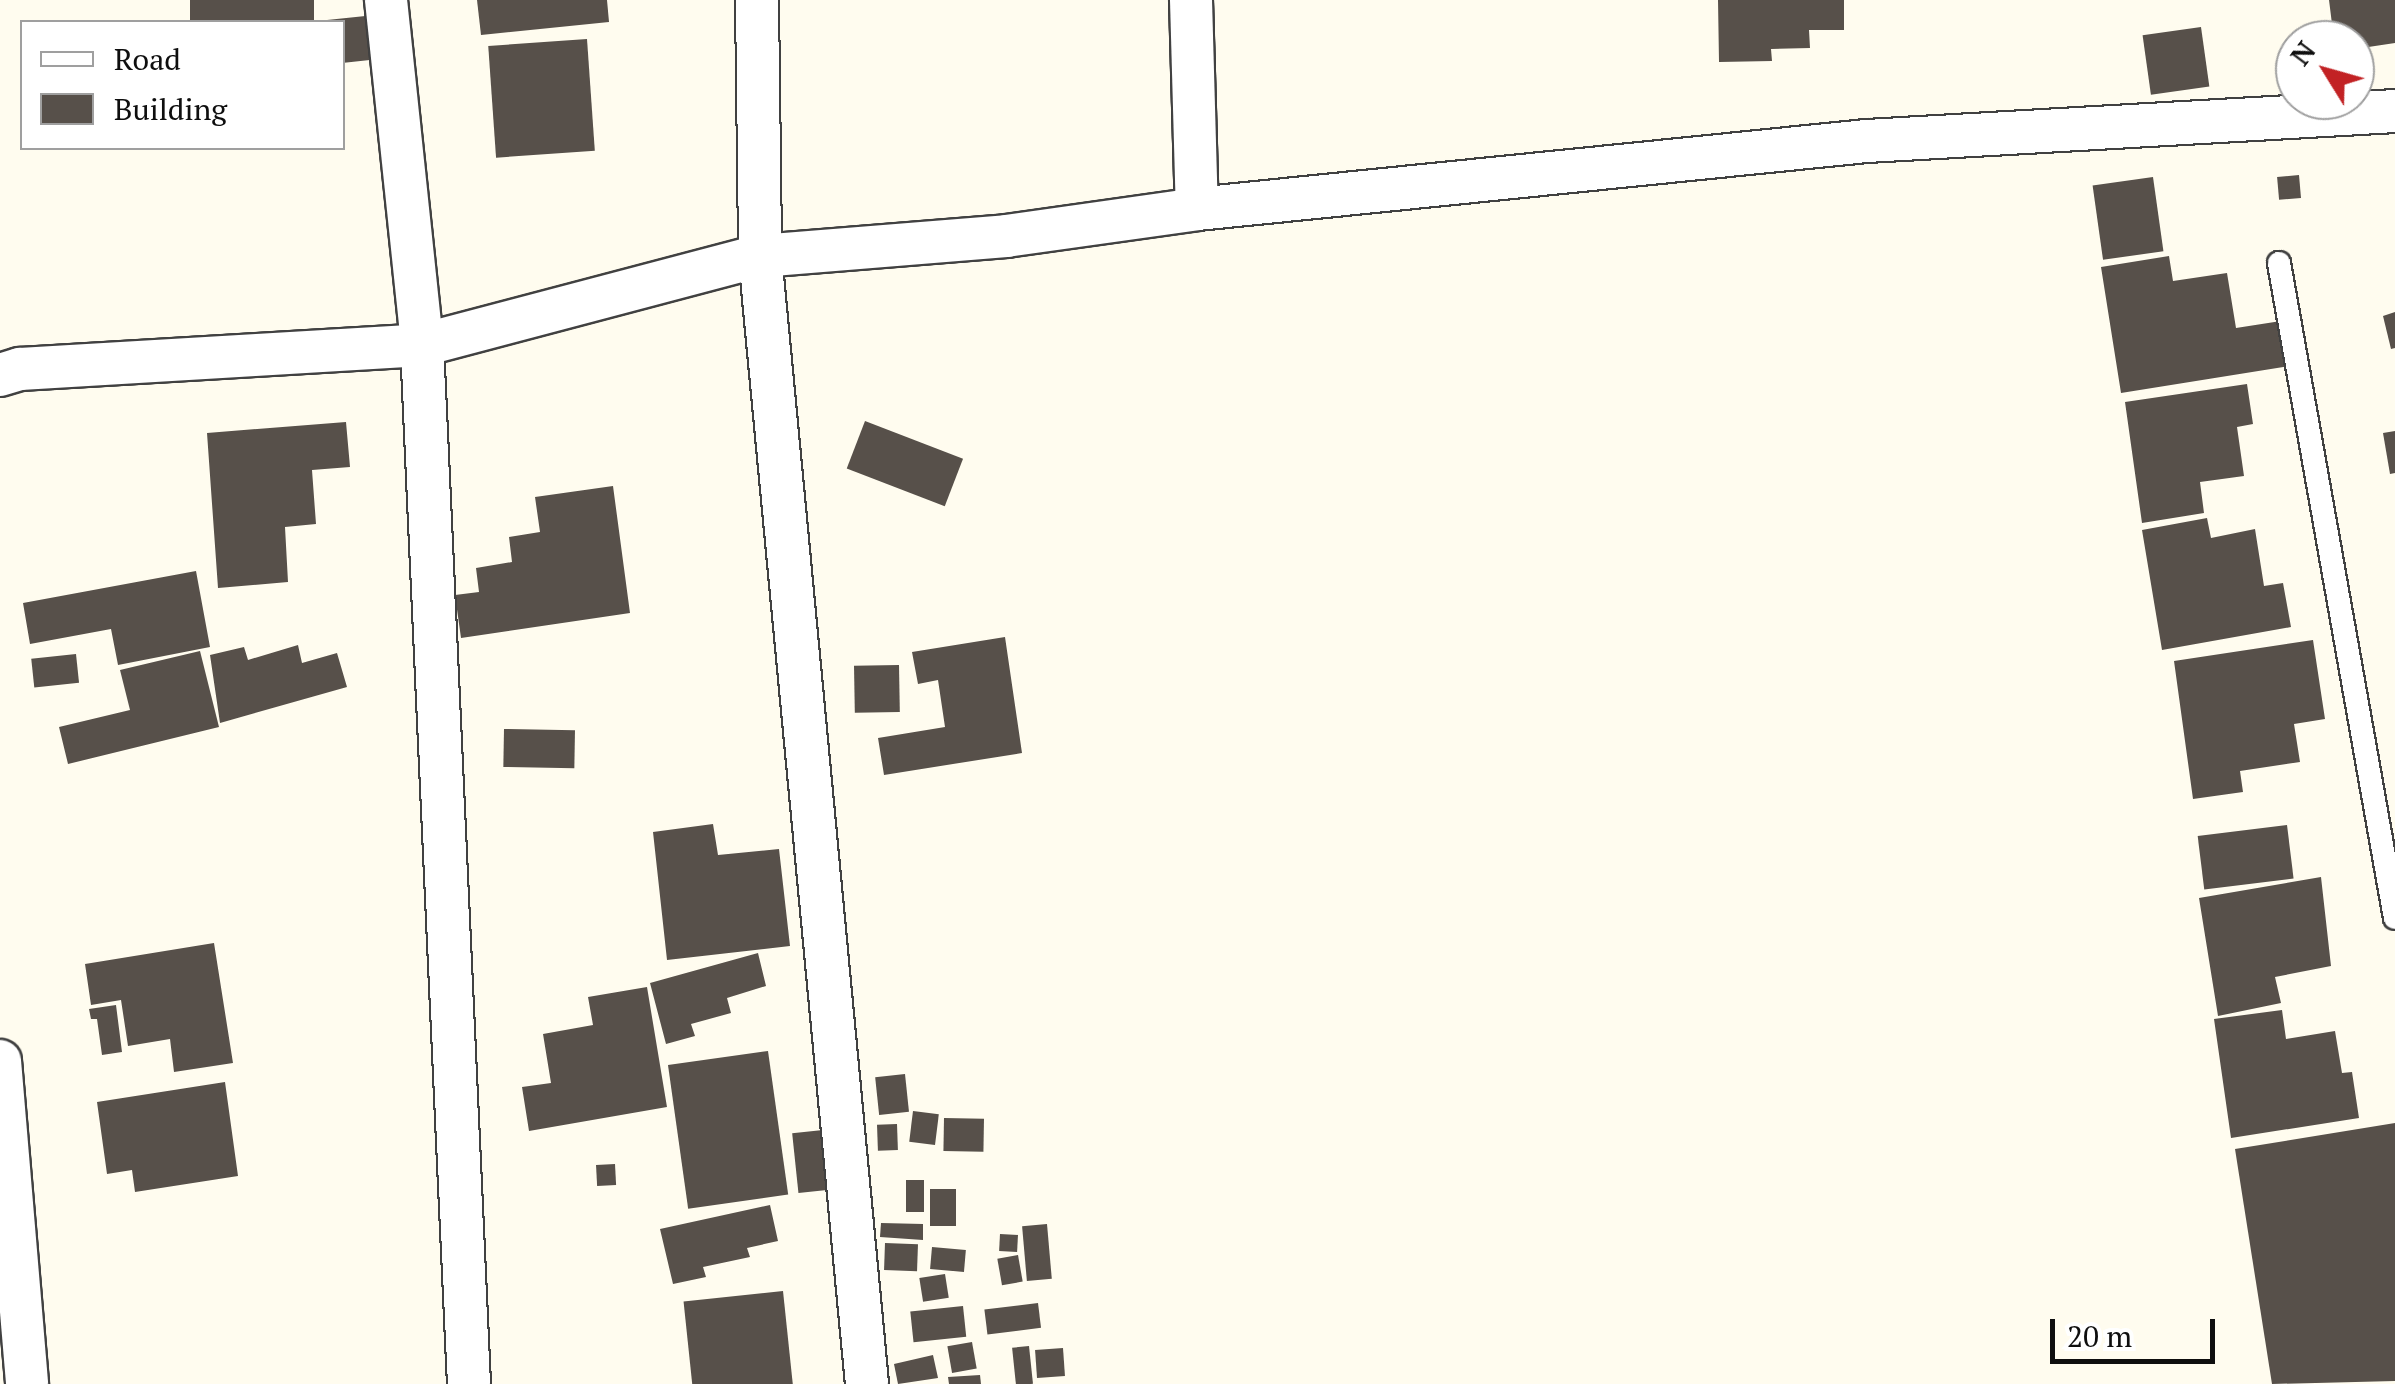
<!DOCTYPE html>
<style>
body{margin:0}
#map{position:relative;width:2395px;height:1384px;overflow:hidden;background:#fffcef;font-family:"PT Serif",serif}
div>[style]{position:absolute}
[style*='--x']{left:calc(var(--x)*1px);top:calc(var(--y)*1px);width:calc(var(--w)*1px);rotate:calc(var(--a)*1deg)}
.building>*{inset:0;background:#57504a;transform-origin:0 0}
.roads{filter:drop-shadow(2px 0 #414141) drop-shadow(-2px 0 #414141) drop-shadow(0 2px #414141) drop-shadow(0 -2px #414141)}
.lane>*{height:22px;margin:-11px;padding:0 11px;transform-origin:11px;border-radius:11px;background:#fff}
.street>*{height:42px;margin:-21px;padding:0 21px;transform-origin:21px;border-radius:21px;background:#fff}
span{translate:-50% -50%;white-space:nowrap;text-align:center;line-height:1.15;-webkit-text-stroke:10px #fff;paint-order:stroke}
.legend{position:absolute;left:20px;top:20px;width:325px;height:130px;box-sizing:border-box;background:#fff;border:2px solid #9f9f9f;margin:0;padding:12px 18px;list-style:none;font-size:30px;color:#0e0e0e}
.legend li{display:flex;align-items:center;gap:20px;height:50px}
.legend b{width:50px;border:2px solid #9f9f9f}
.north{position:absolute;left:2275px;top:20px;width:100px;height:100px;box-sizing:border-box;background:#fff;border:2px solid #9f9f9f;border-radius:50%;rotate:307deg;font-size:28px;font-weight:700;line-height:40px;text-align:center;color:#0e0e0e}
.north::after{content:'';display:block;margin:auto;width:35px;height:45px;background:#c22224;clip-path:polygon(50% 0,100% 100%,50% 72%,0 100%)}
.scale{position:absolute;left:2050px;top:1319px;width:165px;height:45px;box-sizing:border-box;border:5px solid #0e0e0e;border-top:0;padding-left:12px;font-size:30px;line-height:35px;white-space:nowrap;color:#0e0e0e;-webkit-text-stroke:8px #fff;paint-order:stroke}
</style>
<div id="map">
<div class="building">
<i style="left:190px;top:0;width:124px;height:22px"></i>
<i style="clip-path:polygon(477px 0,607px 0,609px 22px,481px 35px)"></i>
<i style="clip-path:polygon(1718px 0,1844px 0,1844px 30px,1809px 30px,1810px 48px,1771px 49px,1772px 61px,1719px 62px)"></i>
<i style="clip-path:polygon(2329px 0,2395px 0,2395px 43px,2355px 49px,2355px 40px,2334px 40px)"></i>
<i style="clip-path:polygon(375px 15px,379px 59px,342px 63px,342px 22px,327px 20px)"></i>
<i style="left:2201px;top:27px;width:60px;height:59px;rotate:82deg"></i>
<i style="left:587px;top:39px;width:112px;height:99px;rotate:86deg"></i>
<i style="left:2299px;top:175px;width:23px;height:22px;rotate:85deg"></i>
<i style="left:2153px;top:177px;width:75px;height:61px;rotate:82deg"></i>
<i style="clip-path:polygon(2169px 256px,2173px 281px,2227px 273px,2236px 328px,2281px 321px,2289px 366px,2121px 393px,2101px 267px)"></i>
<i style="clip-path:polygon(2395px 312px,2395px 348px,2391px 349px,2383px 316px)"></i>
<i style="clip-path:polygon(2247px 384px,2253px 424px,2237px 427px,2244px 476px,2200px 482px,2204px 513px,2142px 523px,2125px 402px)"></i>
<i style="left:865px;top:421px;width:105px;height:51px;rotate:21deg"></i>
<i style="clip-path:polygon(346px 422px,350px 467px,312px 470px,316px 524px,285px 527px,288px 582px,218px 588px,207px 433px)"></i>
<i style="clip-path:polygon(2395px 431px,2395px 473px,2390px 474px,2383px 433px)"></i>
<i style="clip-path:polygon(613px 486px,630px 613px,461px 638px,455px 595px,479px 592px,476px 568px,512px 562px,509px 537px,540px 532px,535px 497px)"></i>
<i style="clip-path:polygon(2207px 518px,2211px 538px,2255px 529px,2264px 586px,2283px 583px,2291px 627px,2162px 650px,2142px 530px)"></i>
<i style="clip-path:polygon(196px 571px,210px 647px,118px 665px,111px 629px,30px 644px,23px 603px)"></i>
<i style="clip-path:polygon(1005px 637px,1022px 753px,884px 775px,878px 738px,945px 727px,938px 680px,918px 684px,912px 652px)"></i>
<i style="clip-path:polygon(2313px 640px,2325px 719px,2294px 724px,2300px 762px,2240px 771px,2243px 792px,2193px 799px,2174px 661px)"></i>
<i style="clip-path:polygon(298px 645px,302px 663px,337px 653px,347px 687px,220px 723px,210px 655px,244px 647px,248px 660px)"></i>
<i style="clip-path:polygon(200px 651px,219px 727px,68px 764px,59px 727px,130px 710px,120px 670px)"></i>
<i style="left:76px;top:654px;width:29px;height:45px;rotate:84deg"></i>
<i style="left:899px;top:665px;width:47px;height:45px;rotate:89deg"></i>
<i style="left:504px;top:729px;width:71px;height:38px;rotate:1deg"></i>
<i style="clip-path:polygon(713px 824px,718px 855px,779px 849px,790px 946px,667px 960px,653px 832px)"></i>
<i style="left:2287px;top:825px;width:54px;height:90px;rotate:83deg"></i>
<i style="clip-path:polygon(2321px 877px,2331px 966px,2275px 977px,2281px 1003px,2218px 1016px,2199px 898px)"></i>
<i style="clip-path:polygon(214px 943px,233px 1063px,174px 1072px,170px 1039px,128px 1046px,121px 1000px,91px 1005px,85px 964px)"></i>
<i style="clip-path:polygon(758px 953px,766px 986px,727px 998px,731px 1013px,691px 1024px,695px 1036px,666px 1044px,650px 983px)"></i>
<i style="clip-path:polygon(647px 987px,667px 1107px,529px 1131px,522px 1087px,551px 1083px,543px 1034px,593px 1025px,588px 997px)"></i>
<i style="clip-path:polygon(116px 1005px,122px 1052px,102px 1055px,97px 1019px,91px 1019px,89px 1009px)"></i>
<i style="clip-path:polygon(2282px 1010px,2286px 1039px,2335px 1031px,2342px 1073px,2352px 1072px,2359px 1118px,2231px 1138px,2214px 1019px)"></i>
<i style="left:768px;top:1051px;width:145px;height:101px;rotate:82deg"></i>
<i style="left:905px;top:1074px;width:38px;height:30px;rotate:84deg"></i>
<i style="clip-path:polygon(225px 1082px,238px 1176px,135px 1192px,132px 1170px,107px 1174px,97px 1102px)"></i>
<i style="left:913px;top:1111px;width:26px;height:31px;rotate:7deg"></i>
<i style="left:944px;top:1118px;width:40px;height:33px;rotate:1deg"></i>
<i style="clip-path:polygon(2395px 1123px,2395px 1381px,2272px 1384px,2235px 1149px)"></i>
<i style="left:897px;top:1124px;width:26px;height:20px;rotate:88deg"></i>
<i style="left:823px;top:1130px;width:60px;height:31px;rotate:84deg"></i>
<i style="left:615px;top:1164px;width:21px;height:19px;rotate:87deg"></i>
<i style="left:906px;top:1180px;width:18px;height:32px"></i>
<i style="left:930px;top:1189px;width:26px;height:37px"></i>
<i style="clip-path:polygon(770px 1205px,778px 1241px,747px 1248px,750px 1257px,703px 1267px,706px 1277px,673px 1284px,660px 1229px)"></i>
<i style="clip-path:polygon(881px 1223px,923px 1224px,923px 1240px,880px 1237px)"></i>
<i style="left:1047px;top:1224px;width:55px;height:25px;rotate:85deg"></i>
<i style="left:1000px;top:1234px;width:18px;height:17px;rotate:3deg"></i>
<i style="left:885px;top:1243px;width:33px;height:27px;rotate:2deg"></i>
<i style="left:932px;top:1247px;width:34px;height:22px;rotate:5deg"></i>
<i style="left:1018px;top:1255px;width:27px;height:21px;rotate:80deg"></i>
<i style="left:945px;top:1274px;width:24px;height:26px;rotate:81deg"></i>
<i style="left:783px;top:1291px;width:94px;height:100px;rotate:84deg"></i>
<i style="left:1038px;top:1303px;width:25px;height:54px;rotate:83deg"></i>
<i style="left:963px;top:1306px;width:31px;height:53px;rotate:84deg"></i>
<i style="left:972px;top:1342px;width:27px;height:25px;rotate:80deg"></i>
<i style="left:1029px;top:1346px;width:38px;height:17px;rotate:84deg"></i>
<i style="left:1063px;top:1348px;width:28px;height:28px;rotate:86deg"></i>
<i style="clip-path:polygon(933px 1355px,938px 1378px,898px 1384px,894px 1364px)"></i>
<i style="clip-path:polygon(980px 1375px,981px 1384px,949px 1384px,948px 1377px)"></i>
</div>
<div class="roads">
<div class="lane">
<i style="--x:2279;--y:263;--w:665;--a:79.96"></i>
</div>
<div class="street">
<i style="--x:386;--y:0;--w:347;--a:84"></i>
<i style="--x:422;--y:345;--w:1040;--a:87.41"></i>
<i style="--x:757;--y:0;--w:256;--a:89.3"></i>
<i style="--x:760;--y:256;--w:1133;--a:84.58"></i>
<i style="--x:1191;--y:0;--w:209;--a:88.4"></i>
<i style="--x:0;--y:375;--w:21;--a:-17"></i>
<i style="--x:20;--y:369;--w:403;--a:-3.4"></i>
<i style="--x:422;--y:345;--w:350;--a:-14.8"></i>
<i style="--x:760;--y:256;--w:247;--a:-4.6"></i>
<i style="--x:1006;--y:236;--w:193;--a:-8"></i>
<i style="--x:1197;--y:209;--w:673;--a:-5.8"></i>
<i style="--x:1867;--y:141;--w:529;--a:-3.25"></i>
<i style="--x:0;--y:1061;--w:324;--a:85.2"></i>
</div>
</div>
<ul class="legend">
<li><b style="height:12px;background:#fff"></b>Road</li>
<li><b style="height:28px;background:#57504a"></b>Building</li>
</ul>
<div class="north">N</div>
<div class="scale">20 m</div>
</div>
